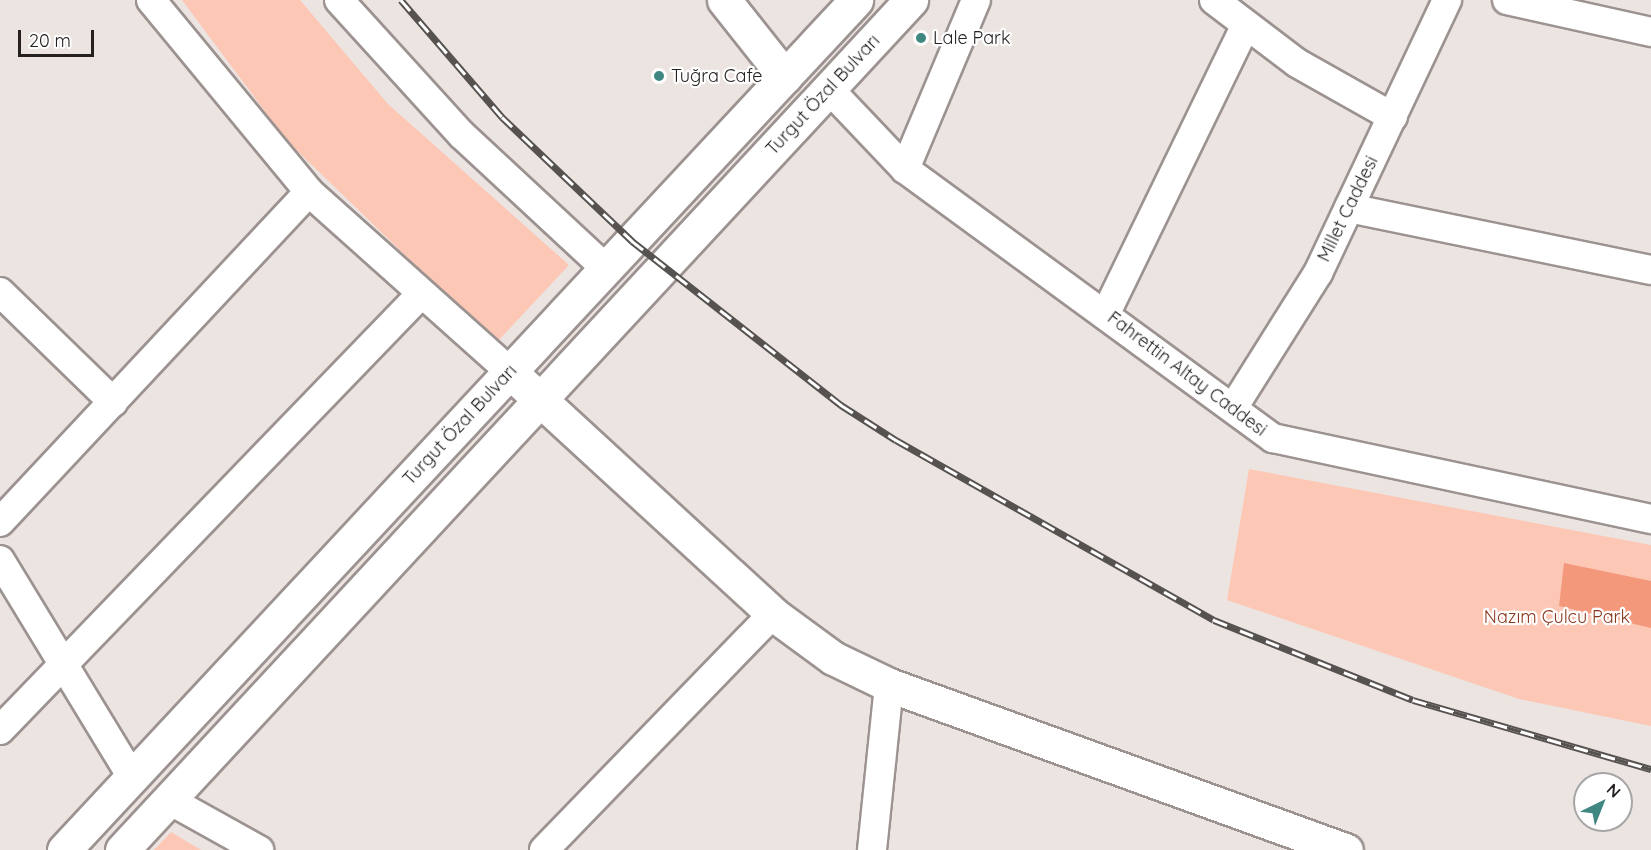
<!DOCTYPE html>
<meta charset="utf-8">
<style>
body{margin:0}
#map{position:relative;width:1651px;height:850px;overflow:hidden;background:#ece4e1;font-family:Quicksand,sans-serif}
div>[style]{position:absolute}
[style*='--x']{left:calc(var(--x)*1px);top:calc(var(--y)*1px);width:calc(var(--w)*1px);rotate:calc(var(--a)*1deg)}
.green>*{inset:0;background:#fdc7b6}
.water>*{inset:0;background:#f4987b}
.roads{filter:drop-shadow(2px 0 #9c9391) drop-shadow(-2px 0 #9c9391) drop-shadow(0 2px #9c9391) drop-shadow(0 -2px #9c9391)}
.minor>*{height:28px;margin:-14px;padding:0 14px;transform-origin:14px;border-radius:14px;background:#fff}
.tertiary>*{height:33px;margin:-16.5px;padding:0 16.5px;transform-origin:16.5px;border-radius:16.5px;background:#fff}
.secondary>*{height:33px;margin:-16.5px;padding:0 16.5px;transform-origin:16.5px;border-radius:16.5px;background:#fff}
.rail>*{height:7px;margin-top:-3.5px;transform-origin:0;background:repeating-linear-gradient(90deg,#fff 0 14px,#565250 0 28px);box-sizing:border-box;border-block:2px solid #565250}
.dots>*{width:16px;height:16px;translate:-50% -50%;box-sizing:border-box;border:3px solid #fff;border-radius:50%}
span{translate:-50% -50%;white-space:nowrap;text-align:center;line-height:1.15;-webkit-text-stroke:4.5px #fff;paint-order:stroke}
.poi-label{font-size:18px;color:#242120}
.left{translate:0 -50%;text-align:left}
.street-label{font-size:18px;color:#242120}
.park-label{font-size:18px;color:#88361b}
.north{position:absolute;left:1573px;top:772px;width:60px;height:60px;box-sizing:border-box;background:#fff;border:2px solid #a7a6a6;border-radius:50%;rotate:43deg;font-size:16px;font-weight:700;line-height:24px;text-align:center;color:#242120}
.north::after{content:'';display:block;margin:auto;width:21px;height:27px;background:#408782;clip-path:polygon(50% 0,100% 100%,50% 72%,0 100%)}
.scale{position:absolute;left:18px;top:30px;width:76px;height:27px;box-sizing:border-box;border:3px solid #242120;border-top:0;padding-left:8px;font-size:18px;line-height:21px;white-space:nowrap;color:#242120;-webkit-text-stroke:4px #fff;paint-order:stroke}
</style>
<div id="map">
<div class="green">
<i style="clip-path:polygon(182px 0,300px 0,388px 104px,569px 265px,496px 343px,287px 141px)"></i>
<i style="clip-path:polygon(1249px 469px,1651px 545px,1651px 726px,1519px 699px,1227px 600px)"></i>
<i style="clip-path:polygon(171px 832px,201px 850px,154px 850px)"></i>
</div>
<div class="water">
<i style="clip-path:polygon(1564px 563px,1651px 581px,1651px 628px,1559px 606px)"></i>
</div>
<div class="roads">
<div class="minor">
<i style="--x:151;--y:0;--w:249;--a:50.5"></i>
<i style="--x:309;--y:192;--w:268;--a:41.8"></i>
<i style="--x:339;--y:0;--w:183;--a:47.7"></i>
<i style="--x:462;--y:135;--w:197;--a:42.9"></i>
<i style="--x:1214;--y:0;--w:104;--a:37.2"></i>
<i style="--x:1297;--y:63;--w:110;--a:29.4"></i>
<i style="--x:1507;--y:0;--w:148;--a:12.5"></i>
<i style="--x:829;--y:89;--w:110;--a:46.5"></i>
<i style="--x:905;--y:169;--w:456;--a:36.2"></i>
<i style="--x:1273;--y:438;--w:387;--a:12.1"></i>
<i style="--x:905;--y:169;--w:183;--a:-67.2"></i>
<i style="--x:1349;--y:208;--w:308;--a:11.6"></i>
<i style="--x:0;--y:292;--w:158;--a:44.2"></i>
<i style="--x:1106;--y:313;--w:320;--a:-64.1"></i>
<i style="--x:1233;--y:408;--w:160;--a:-57.8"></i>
<i style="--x:1318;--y:273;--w:302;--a:-64.7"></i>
<i style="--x:0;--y:522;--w:452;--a:-46.9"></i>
<i style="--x:0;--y:560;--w:256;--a:58.7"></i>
<i style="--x:0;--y:730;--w:607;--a:-46"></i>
<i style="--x:171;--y:801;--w:101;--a:29.1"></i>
<i style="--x:544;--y:850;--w:329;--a:-45.9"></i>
<i style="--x:872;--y:850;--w:166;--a:-84.1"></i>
</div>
<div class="tertiary">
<i style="--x:724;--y:0;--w:98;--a:51.6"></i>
<i style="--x:509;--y:371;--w:359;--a:42.6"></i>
<i style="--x:773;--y:614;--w:74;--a:36.3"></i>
<i style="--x:833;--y:658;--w:62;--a:25.7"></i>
<i style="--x:889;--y:685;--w:486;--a:19.9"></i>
</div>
<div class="secondary">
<i style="--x:64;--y:850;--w:1162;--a:-47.02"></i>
<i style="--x:122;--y:850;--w:1160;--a:-47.13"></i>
</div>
</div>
<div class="rail">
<i style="--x:401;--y:0;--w:155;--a:49.2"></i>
<i style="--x:502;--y:117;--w:180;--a:43.6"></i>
<i style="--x:632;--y:241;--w:266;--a:38.1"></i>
<i style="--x:841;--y:405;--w:65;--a:32.5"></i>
<i style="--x:896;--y:440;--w:365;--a:29.5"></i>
<i style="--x:1214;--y:620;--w:214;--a:21.9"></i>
<i style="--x:1413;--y:700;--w:248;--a:16.2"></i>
</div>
<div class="dots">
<i style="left:921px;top:38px;background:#408782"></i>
<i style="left:659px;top:76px;background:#408782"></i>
</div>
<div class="poi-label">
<span class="left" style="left:933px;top:38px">Lale Park</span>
<span class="left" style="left:671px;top:76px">Tuğra Cafe</span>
</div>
<div class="street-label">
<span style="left:823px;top:95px;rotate:-47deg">Turgut Özal Bulvarı</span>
<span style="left:1348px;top:209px;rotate:-64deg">Millet Caddesi</span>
<span style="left:1187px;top:374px;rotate:37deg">Fahrettin Altay Caddesi</span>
<span style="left:460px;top:425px;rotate:-47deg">Turgut Özal Bulvarı</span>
</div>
<div class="park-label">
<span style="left:1557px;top:617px">Nazım Çulcu Park</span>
</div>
<div class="north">N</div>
<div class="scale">20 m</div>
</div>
